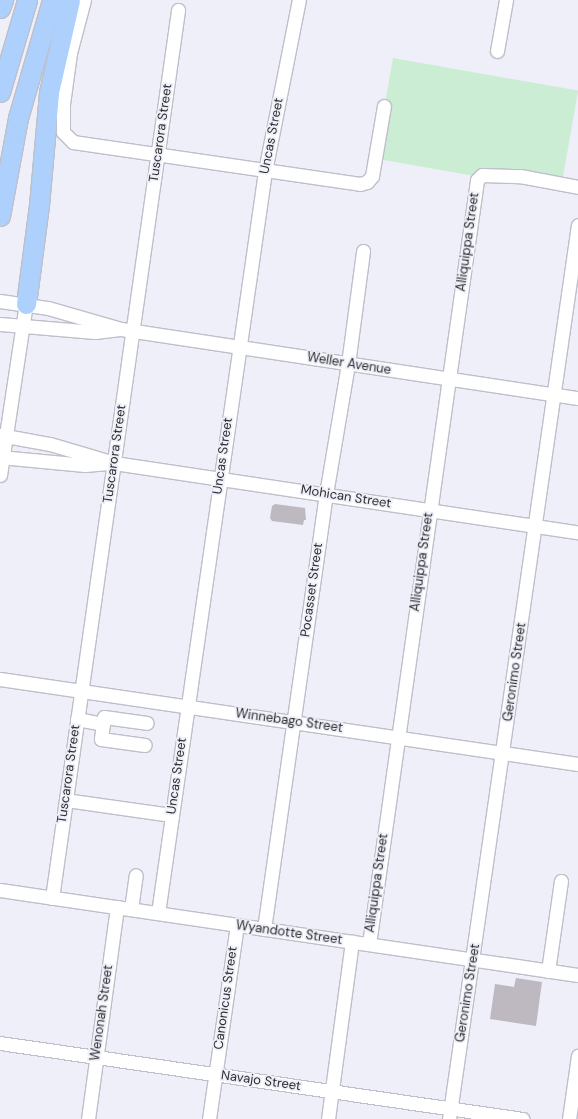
<!DOCTYPE html>
<style>
body{margin:0}
#map{position:relative;width:578px;height:1119px;overflow:hidden;background:#eeeff8;font-family:"DM Sans",sans-serif}
div>[style]{position:absolute}
[style*='--x']{left:calc(var(--x)*1px);top:calc(var(--y)*1px);width:calc(var(--w)*1px);rotate:calc(var(--a)*1deg)}
.green>*{inset:0;background:#cbedd3;transform-origin:0 0}
.building>*{inset:0;background:#beb8c0}
.roads{filter:drop-shadow(1px 0 #bebfc8) drop-shadow(-1px 0 #bebfc8) drop-shadow(0 1px #bebfc8) drop-shadow(0 -1px #bebfc8)}
.minor>*{height:13px;margin:-6.5px;padding:0 6.5px;transform-origin:6.5px;border-radius:6.5px;background:#fff}
.highway>*{height:19px;margin:-9.5px;padding:0 9.5px;transform-origin:9.5px;border-radius:9.5px;background:#add0fd}
span{translate:-50% -50%;white-space:nowrap;text-align:center;line-height:1.15;-webkit-text-stroke:3.5px #eeeff8;paint-order:stroke}
.street-label{font-size:13px;color:#2d2d31}
</style>
<div id="map">
<div class="green">
<i style="left:393px;top:58px;width:188px;height:102px;rotate:10deg"></i>
</div>
<div class="building">
<i style="clip-path:polygon(275px 504px,305px 508px,306px 520px,304px 520px,303px 525px,272px 521px,270px 518px,272px 506px)"></i>
<i style="clip-path:polygon(516px 978px,542px 982px,536px 1026px,490px 1019px,495px 984px,514px 987px)"></i>
</div>
<div class="roads">
<div class="minor">
<i style="--x:84;--y:0;--w:55;--a:104.8"></i>
<i style="--x:70;--y:53;--w:51;--a:97.8"></i>
<i style="--x:63;--y:104;--w:28;--a:90"></i>
<i style="--x:63;--y:132;--w:14;--a:45"></i>
<i style="--x:73;--y:142;--w:290;--a:8.3"></i>
<i style="--x:360;--y:184;--w:7;--a:-16"></i>
<i style="--x:367;--y:182;--w:8;--a:-50"></i>
<i style="--x:372;--y:176;--w:71;--a:-80.3"></i>
<i style="--x:497;--y:51;--w:52;--a:-80"></i>
<i style="--x:0;--y:301;--w:49;--a:8.3"></i>
<i style="--x:48;--y:308;--w:76;--a:16"></i>
<i style="--x:121;--y:329;--w:462;--a:8.6"></i>
<i style="--x:0;--y:324;--w:95;--a:4.8"></i>
<i style="--x:95;--y:332;--w:23;--a:-7"></i>
<i style="--x:0;--y:435;--w:51;--a:10.2"></i>
<i style="--x:50;--y:444;--w:67;--a:16.5"></i>
<i style="--x:114;--y:463;--w:469;--a:8.5"></i>
<i style="--x:0;--y:457;--w:85;--a:5.4"></i>
<i style="--x:85;--y:465;--w:23;--a:-5"></i>
<i style="--x:0;--y:475;--w:173;--a:-81.4"></i>
<i style="--x:0;--y:679;--w:584;--a:8.37"></i>
<i style="--x:77;--y:719;--w:26;--a:11"></i>
<i style="--x:103;--y:724;--w:7;--a:-82"></i>
<i style="--x:104;--y:717;--w:43;--a:7.9"></i>
<i style="--x:103;--y:724;--w:15;--a:98"></i>
<i style="--x:101;--y:739;--w:44;--a:7.8"></i>
<i style="--x:66;--y:800;--w:107;--a:8.1"></i>
<i style="--x:0;--y:890;--w:584;--a:8.37"></i>
<i style="--x:52;--y:898;--w:897;--a:-81.92"></i>
<i style="--x:131;--y:909;--w:34;--a:-82"></i>
<i style="--x:158;--y:913;--w:750;--a:-81.79"></i>
<i style="--x:265;--y:171;--w:174;--a:-78.8"></i>
<i style="--x:264;--y:929;--w:439;--a:-81.9"></i>
<i style="--x:326;--y:494;--w:132;--a:-80.4"></i>
<i style="--x:348;--y:364;--w:114;--a:-82.4"></i>
<i style="--x:369;--y:944;--w:772;--a:-81.95"></i>
<i style="--x:477;--y:180;--w:7;--a:-45"></i>
<i style="--x:482;--y:175;--w:38;--a:2"></i>
<i style="--x:520;--y:176;--w:59;--a:10.7"></i>
<i style="--x:548;--y:971;--w:91;--a:-81.8"></i>
<i style="--x:0;--y:1043;--w:528;--a:8.27"></i>
<i style="--x:88;--y:1119;--w:214;--a:-82.2"></i>
<i style="--x:209;--y:1119;--w:196;--a:-81.8"></i>
<i style="--x:328;--y:1119;--w:179;--a:-82.3"></i>
<i style="--x:449;--y:1119;--w:903;--a:-81.79"></i>
<i style="--x:569;--y:1119;--w:64;--a:-81.9"></i>
</div>
<div class="highway">
<i style="--x:0;--y:8;--w:9;--a:-69"></i>
<i style="--x:0;--y:92;--w:96;--a:-73.6"></i>
<i style="--x:0;--y:216;--w:100;--a:-79.6"></i>
<i style="--x:18;--y:118;--w:123;--a:-73.9"></i>
<i style="--x:26;--y:304;--w:100;--a:-82.5"></i>
<i style="--x:39;--y:205;--w:113;--a:-84.9"></i>
<i style="--x:49;--y:92;--w:94;--a:-77.1"></i>
</div>
</div>
<div class="street-label">
<span style="left:161px;top:133px;rotate:-82deg">Tuscarora Street</span>
<span style="left:272px;top:136px;rotate:-79deg">Uncas Street</span>
<span style="left:468px;top:242px;rotate:-82deg">Alliquippa Street</span>
<span style="left:349px;top:364px;rotate:9deg">Weller Avenue</span>
<span style="left:115px;top:454px;rotate:-82deg">Tuscarora Street</span>
<span style="left:223px;top:456px;rotate:-82deg">Uncas Street</span>
<span style="left:346px;top:497px;rotate:9deg">Mohican Street</span>
<span style="left:422px;top:562px;rotate:-82deg">Alliquippa Street</span>
<span style="left:312px;top:590px;rotate:-82deg">Pocasset Street</span>
<span style="left:515px;top:672px;rotate:-82deg">Geronimo Street</span>
<span style="left:289px;top:721px;rotate:8deg">Winnebago Street</span>
<span style="left:69px;top:774px;rotate:-82deg">Tuscarora Street</span>
<span style="left:177px;top:776px;rotate:-82deg">Uncas Street</span>
<span style="left:377px;top:883px;rotate:-82deg">Alliquippa Street</span>
<span style="left:289px;top:933px;rotate:8deg">Wyandotte Street</span>
<span style="left:468px;top:993px;rotate:-81deg">Geronimo Street</span>
<span style="left:226px;top:998px;rotate:-82deg">Canonicus Street</span>
<span style="left:102px;top:1013px;rotate:-82deg">Wenonah Street</span>
<span style="left:261px;top:1081px;rotate:8deg">Navajo Street</span>
</div>
</div>
